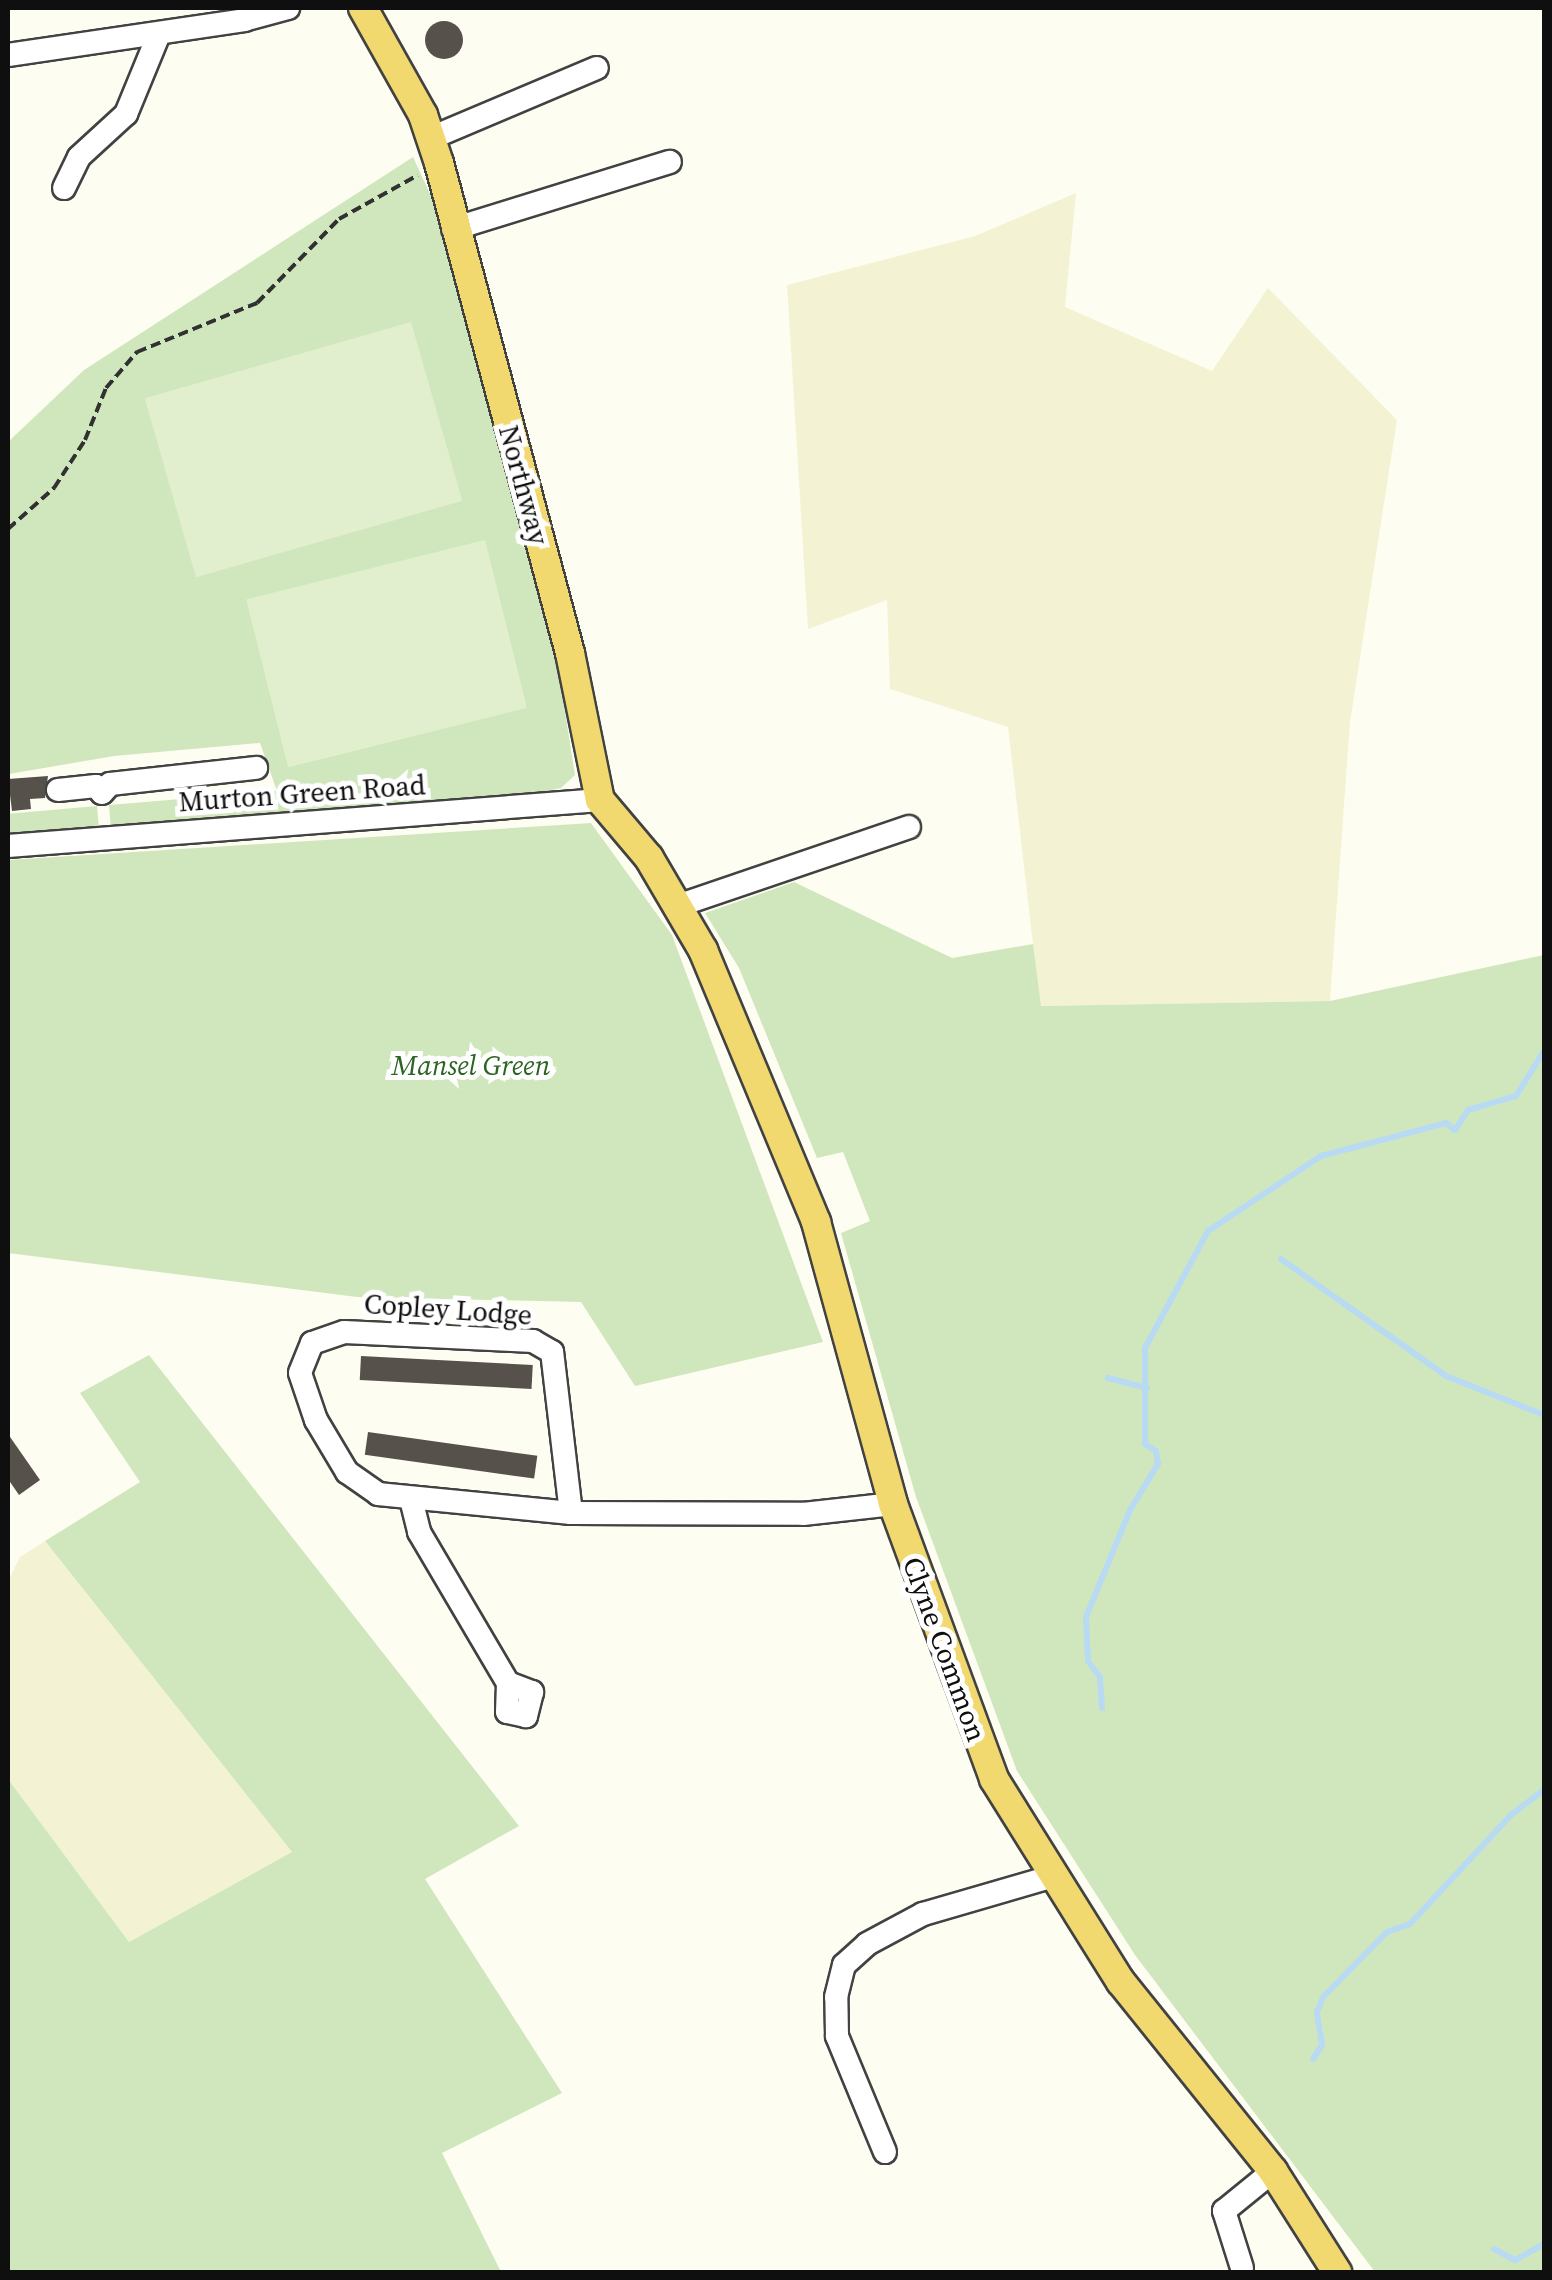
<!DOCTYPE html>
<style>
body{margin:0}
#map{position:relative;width:1552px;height:2280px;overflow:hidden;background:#fefdf2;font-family:"Source Serif 4",serif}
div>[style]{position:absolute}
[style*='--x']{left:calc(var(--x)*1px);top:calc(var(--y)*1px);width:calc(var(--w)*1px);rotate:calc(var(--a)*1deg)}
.farmland>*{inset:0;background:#f3f3d3}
.green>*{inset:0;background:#d0e7bd;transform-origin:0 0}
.pitch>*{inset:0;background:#e2efce;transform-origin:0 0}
.stream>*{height:6px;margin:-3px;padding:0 3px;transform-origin:3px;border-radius:3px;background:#b9daf3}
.building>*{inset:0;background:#57514c;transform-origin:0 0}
.round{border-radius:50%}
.path>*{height:4px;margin-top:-2px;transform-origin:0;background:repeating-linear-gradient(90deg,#313131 0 10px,transparent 0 15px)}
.roads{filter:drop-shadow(2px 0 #424242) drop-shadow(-2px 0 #424242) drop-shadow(0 2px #424242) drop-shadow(0 -2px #424242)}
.minor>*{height:22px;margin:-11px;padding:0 11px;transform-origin:11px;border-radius:11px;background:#fff}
.major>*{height:28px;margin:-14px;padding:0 14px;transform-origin:14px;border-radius:14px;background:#f1d970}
span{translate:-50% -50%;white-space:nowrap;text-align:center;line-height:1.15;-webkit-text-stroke:10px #fff;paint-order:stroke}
.street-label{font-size:28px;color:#0f0f0f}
.park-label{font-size:28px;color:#2c6422;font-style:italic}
.frame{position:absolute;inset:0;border:10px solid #0f0f0f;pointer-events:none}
</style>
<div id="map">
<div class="farmland">
<i style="clip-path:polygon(1076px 193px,1065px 307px,1212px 371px,1268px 288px,1397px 420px,1350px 722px,1330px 1001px,1040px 1006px,1008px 727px,890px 689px,887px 600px,808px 629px,787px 285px,975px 236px)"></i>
<i style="clip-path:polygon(45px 1541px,292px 1852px,129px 1942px,8px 1779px,8px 1581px,20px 1557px)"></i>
</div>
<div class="green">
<i style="clip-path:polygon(413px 157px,443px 222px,558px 667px,575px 775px,561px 788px,533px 794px,111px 830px,109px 805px,277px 791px,260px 743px,114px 756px,9px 774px,8px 442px,84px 370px)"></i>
<i style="left:97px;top:806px;width:25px;height:89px;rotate:85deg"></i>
<i style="clip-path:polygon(591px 823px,672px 935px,823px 1342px,635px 1386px,581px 1302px,357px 1297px,8px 1253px,8px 860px)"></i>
<i style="clip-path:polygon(794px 882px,952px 958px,1033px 944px,1041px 1006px,1330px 1001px,1544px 955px,1544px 2272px,1375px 2272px,1135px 1955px,1017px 1771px,916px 1497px,841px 1233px,870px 1221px,843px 1152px,817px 1158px,739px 968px,705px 913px)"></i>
<i style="clip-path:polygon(149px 1355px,519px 1826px,425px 1879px,562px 2093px,442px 2153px,501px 2272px,8px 2272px,8px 1779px,129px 1942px,292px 1852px,45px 1541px,140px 1482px,80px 1393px)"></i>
</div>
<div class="pitch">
<i style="left:411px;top:322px;width:186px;height:277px;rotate:74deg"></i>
<i style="left:485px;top:540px;width:173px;height:246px;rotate:76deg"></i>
</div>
<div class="stream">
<i style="--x:1281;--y:1259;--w:202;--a:35.3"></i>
<i style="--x:1446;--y:1376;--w:105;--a:21.7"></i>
<i style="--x:1108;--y:1378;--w:40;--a:14.4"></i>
<i style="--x:1102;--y:1708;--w:31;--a:-94"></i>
<i style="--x:1100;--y:1677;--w:20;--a:-127"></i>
<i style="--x:1088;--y:1661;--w:44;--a:-92.6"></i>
<i style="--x:1086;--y:1617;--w:116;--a:-67.6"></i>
<i style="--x:1130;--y:1510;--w:54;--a:-58.7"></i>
<i style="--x:1158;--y:1464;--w:13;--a:-99"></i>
<i style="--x:1156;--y:1451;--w:13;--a:-148"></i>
<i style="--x:1145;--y:1444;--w:96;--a:-90"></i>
<i style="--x:1145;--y:1348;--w:133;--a:-61.7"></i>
<i style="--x:1208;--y:1231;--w:136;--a:-33.6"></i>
<i style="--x:1321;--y:1156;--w:129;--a:-14.8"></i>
<i style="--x:1446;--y:1123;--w:11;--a:38"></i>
<i style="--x:1455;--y:1130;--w:24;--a:-57"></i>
<i style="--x:1468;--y:1110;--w:50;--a:-16.3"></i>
<i style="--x:1516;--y:1096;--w:53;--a:-58.1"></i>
<i style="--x:1313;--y:2059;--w:17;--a:-57"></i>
<i style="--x:1322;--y:2045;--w:33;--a:-99"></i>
<i style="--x:1317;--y:2012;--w:16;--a:-68"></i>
<i style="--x:1323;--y:1997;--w:91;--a:-45.4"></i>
<i style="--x:1387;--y:1932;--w:24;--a:-19"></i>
<i style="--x:1410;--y:1924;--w:150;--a:-47.2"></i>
<i style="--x:1512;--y:1814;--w:40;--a:-37"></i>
<i style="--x:1494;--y:2249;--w:24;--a:28"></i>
<i style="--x:1515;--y:2260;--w:33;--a:-29"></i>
</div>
<div class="building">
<i class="round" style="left:425px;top:21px;width:38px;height:38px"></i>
<i style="clip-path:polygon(48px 776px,45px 798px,30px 799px,31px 809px,12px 811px,8px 779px)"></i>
<i style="left:361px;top:1356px;width:172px;height:24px;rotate:3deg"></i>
<i style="left:368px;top:1432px;width:171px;height:23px;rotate:8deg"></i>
<i style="clip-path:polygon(8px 1434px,40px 1480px,19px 1495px,8px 1479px)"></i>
</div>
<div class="path">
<i style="--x:8;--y:529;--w:62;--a:-41.7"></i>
<i style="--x:54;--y:488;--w:57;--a:-57.1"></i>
<i style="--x:85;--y:440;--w:56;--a:-68"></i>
<i style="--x:106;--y:388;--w:48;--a:-49.3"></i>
<i style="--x:137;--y:352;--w:130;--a:-22.2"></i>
<i style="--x:257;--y:303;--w:117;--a:-45.7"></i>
<i style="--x:339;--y:219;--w:90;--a:-29.1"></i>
</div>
<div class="roads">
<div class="minor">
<i style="--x:8;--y:55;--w:239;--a:-8.4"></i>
<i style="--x:244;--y:20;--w:46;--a:-15.3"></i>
<i style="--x:431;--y:138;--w:180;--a:-22.9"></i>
<i style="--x:64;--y:188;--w:34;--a:-64"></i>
<i style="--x:79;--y:157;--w:64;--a:-42.5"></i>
<i style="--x:126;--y:114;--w:87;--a:-67.6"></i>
<i style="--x:453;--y:229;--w:227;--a:-17.2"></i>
<i style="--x:58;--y:790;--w:38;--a:-6"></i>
<i style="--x:96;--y:786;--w:9;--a:49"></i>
<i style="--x:102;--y:793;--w:12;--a:-48"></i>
<i style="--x:110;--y:784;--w:147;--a:-6.3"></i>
<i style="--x:8;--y:846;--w:594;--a:-4.44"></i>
<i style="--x:677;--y:906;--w:245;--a:-18.8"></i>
<i style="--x:411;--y:1499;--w:34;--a:76"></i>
<i style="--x:419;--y:1532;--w:175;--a:59.5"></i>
<i style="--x:508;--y:1683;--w:26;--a:21"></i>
<i style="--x:532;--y:1692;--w:25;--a:104"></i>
<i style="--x:526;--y:1716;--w:19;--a:-168"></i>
<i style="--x:507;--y:1712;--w:29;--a:-88"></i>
<i style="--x:571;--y:1513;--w:162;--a:-96.7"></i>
<i style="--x:552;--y:1352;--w:22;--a:-150"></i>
<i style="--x:533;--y:1341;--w:189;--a:-177.3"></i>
<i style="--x:344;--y:1332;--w:34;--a:161"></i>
<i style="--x:312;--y:1343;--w:32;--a:112"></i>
<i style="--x:300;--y:1373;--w:50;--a:71.2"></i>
<i style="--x:316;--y:1420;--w:61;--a:59.2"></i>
<i style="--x:347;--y:1472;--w:38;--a:35"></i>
<i style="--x:378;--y:1494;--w:194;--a:5.6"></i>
<i style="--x:571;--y:1513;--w:232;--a:0.2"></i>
<i style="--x:803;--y:1514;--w:91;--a:-6.3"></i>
<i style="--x:885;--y:2152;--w:126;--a:-112.5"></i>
<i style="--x:837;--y:2036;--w:39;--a:-91"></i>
<i style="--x:836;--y:1997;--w:33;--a:-76"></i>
<i style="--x:844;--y:1965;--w:31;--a:-42"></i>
<i style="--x:867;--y:1944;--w:64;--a:-28.2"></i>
<i style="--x:923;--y:1914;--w:136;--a:-16.2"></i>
<i style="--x:1242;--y:2268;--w:60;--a:-107.5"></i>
<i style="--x:1224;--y:2211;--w:63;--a:-39.2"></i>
</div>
<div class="major">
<i style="--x:363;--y:8;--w:123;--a:60.7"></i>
<i style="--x:423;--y:115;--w:51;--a:71.6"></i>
<i style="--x:439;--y:163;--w:507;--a:75.03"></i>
<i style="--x:570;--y:653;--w:150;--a:78.5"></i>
<i style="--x:600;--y:800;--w:76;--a:49.8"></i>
<i style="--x:649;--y:858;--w:107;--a:59.6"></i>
<i style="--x:703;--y:950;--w:295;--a:67.4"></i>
<i style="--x:816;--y:1222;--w:292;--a:74.7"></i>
<i style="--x:893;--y:1504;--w:293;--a:69.8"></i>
<i style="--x:994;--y:1779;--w:239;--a:58"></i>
<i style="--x:1121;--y:1982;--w:243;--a:51.2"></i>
<i style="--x:1273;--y:2171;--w:120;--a:57.6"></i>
</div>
</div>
<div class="street-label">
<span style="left:524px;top:485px;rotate:75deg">Northway</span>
<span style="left:302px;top:793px;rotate:-4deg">Murton Green Road</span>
<span style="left:448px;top:1309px;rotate:4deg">Copley Lodge</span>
<span style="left:945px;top:1649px;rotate:70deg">Clyne Common</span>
</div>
<div class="park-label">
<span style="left:471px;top:1065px">Mansel Green</span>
</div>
<div class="frame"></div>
</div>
